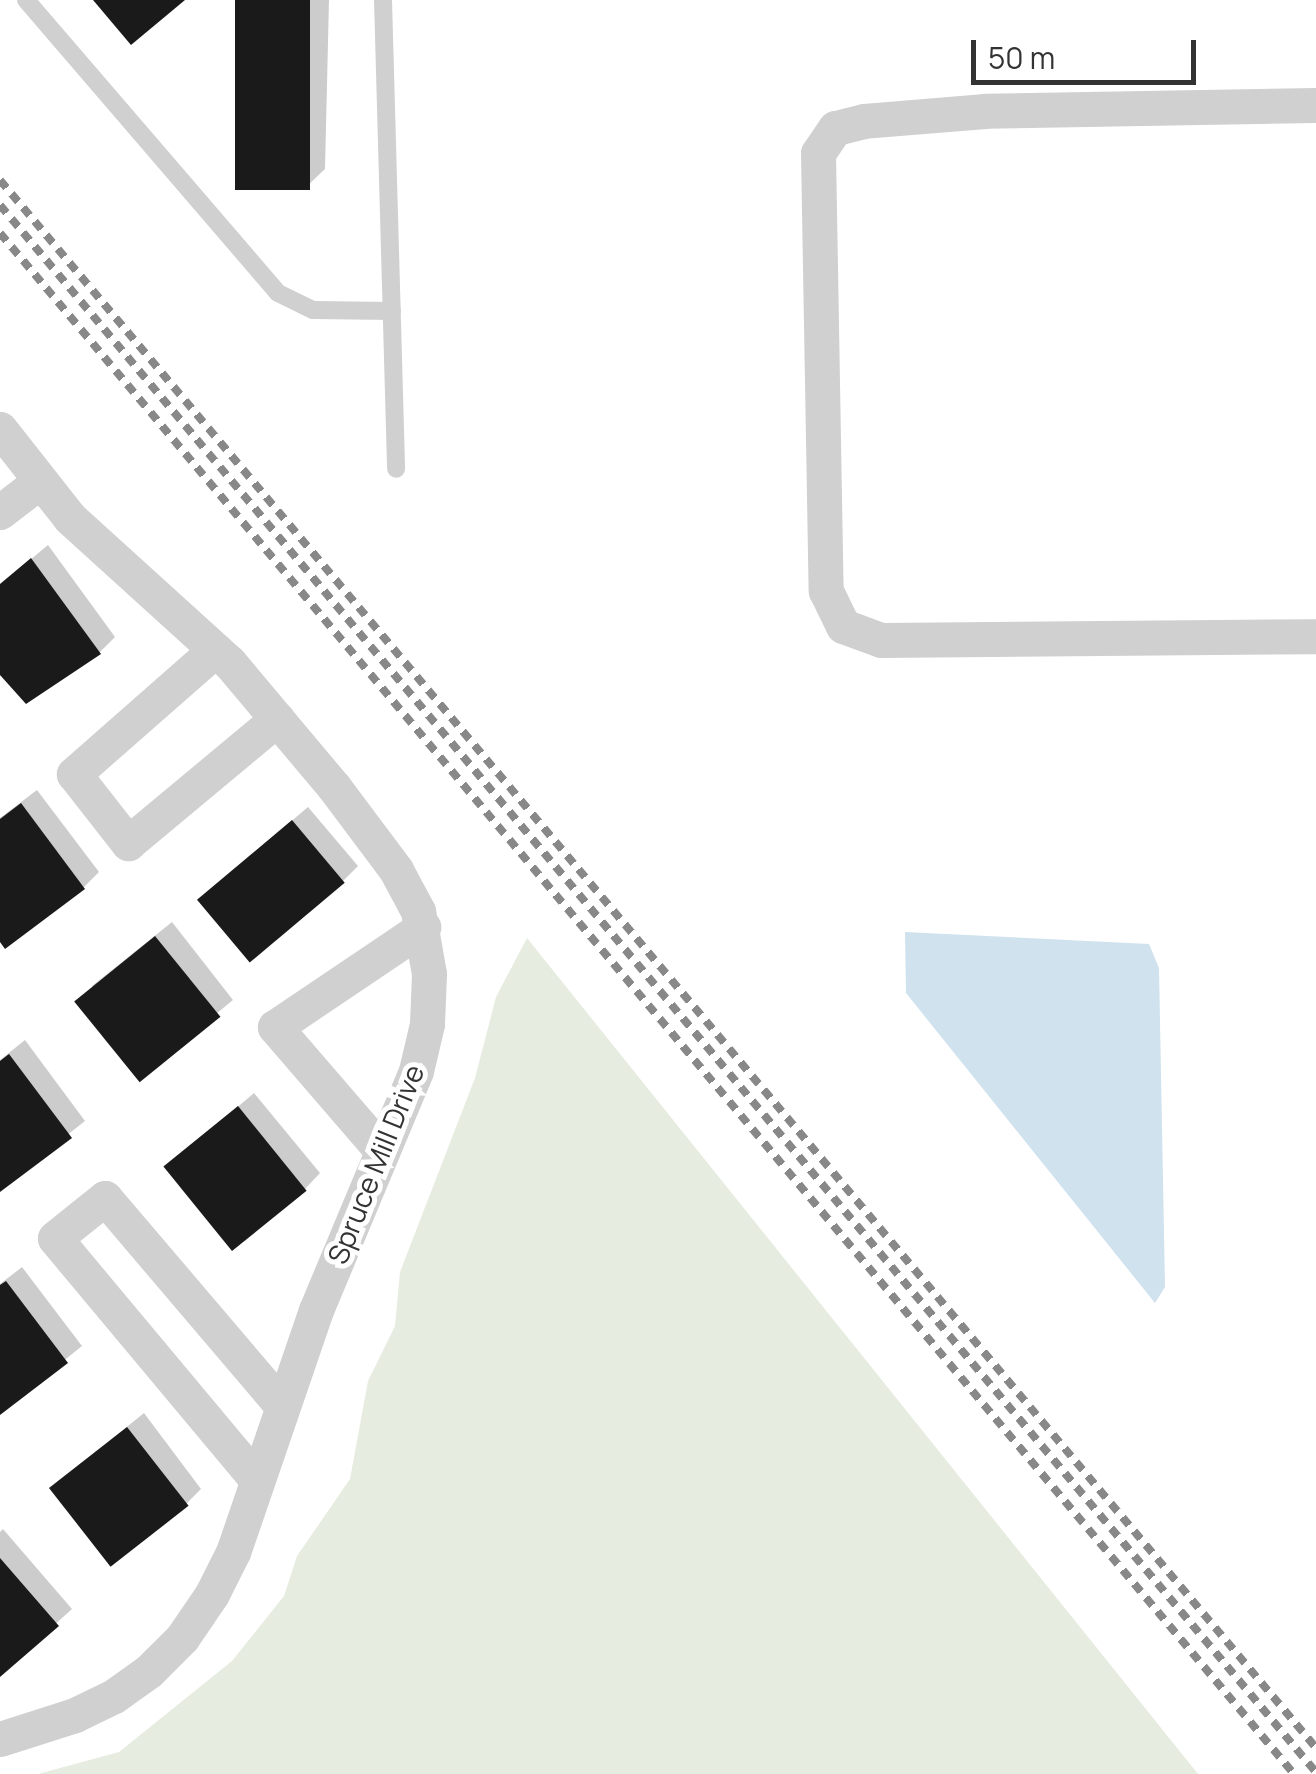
<!DOCTYPE html>
<style>
body{margin:0}
#map{position:relative;width:1316px;height:1774px;overflow:hidden;background:#fff;font-family:Manrope,sans-serif}
div>[style]{position:absolute}
[style*='--x']{left:calc(var(--x)*1px);top:calc(var(--y)*1px);width:calc(var(--w)*1px);rotate:calc(var(--a)*1deg)}
.green>*{inset:0;background:#e6ecdf}
.water>*{inset:0;background:#cfe2ee}
.shadow>*{inset:0;background:#0003}
.building>*{inset:0;background:#1a1a1a;transform-origin:0 0}
.service>*{height:18px;margin:-9px;padding:0 9px;transform-origin:9px;border-radius:9px;background:#d0d0d0}
.minor>*{height:35px;margin:-17.5px;padding:0 17.5px;transform-origin:17.5px;border-radius:17.5px;background:#d0d0d0}
.rail>*{height:8px;margin-top:-4px;transform-origin:0;background:repeating-linear-gradient(90deg,#888 0 10px,transparent 0 18px)}
span{translate:-50% -50%;white-space:nowrap;text-align:center;line-height:1.15;-webkit-text-stroke:10px #fff;paint-order:stroke}
.street-label{font-size:28px;color:#333}
.scale{position:absolute;left:971px;top:40px;width:225px;height:45px;box-sizing:border-box;border:5px solid #333;border-top:0;padding-left:12px;font-size:30px;line-height:35px;white-space:nowrap;color:#333;-webkit-text-stroke:8px #fff;paint-order:stroke}
</style>
<div id="map">
<div class="green">
<i style="clip-path:polygon(527px 938px,1198px 1774px,38px 1774px,119px 1752px,232px 1661px,284px 1596px,297px 1556px,350px 1479px,368px 1381px,395px 1326px,400px 1272px,475px 1078px,496px 997px)"></i>
</div>
<div class="water">
<i style="clip-path:polygon(905px 932px,1149px 944px,1159px 968px,1165px 1287px,1155px 1303px,906px 993px)"></i>
</div>
<div class="shadow">
<i style="clip-path:polygon(238px 0,329px 0,325px 169px,304px 189px)"></i>
<i style="clip-path:polygon(48px 545px,115px 637px,100px 652px,0 671px,0 585px)"></i>
<i style="clip-path:polygon(37px 790px,99px 872px,84px 887px,0 938px,0 818px)"></i>
<i style="clip-path:polygon(308px 807px,358px 866px,343px 881px,216px 885px)"></i>
<i style="clip-path:polygon(172px 922px,233px 1000px,138px 1078px,92px 986px)"></i>
<i style="clip-path:polygon(25px 1040px,85px 1121px,0 1188px,0 1060px)"></i>
<i style="clip-path:polygon(254px 1093px,320px 1173px,305px 1189px,167px 1167px)"></i>
<i style="clip-path:polygon(22px 1267px,82px 1346px,0 1412px,0 1284px)"></i>
<i style="clip-path:polygon(144px 1413px,201px 1489px,186px 1504px,51px 1488px)"></i>
<i style="clip-path:polygon(3px 1529px,72px 1609px,0 1674px,0 1532px)"></i>
</div>
<div class="building">
<i style="clip-path:polygon(93px 0,185px 0,131px 45px)"></i>
<i style="left:235px;top:0;width:75px;height:190px"></i>
<i style="clip-path:polygon(31px 558px,101px 654px,26px 704px,0 675px,0 584px)"></i>
<i style="clip-path:polygon(21px 803px,85px 889px,5px 949px,0 942px,0 819px)"></i>
<i style="left:292px;top:820px;width:82px;height:124px;rotate:50deg"></i>
<i style="left:155px;top:936px;width:104px;height:104px;rotate:51deg"></i>
<i style="clip-path:polygon(9px 1054px,72px 1138px,0 1192px,0 1061px)"></i>
<i style="left:238px;top:1106px;width:109px;height:96px;rotate:51deg"></i>
<i style="clip-path:polygon(6px 1281px,68px 1363px,0 1415px,0 1285px)"></i>
<i style="left:127px;top:1427px;width:100px;height:99px;rotate:52deg"></i>
<i style="clip-path:polygon(0 1558px,59px 1626px,0 1677px)"></i>
</div>
<div class="service">
<i style="--x:26;--y:0;--w:386;--a:49.3"></i>
<i style="--x:278;--y:293;--w:39;--a:26"></i>
<i style="--x:313;--y:310;--w:79;--a:0.7"></i>
<i style="--x:383;--y:0;--w:469;--a:88.4"></i>
</div>
<div class="minor">
<i style="--x:1316;--y:105;--w:331;--a:179"></i>
<i style="--x:985;--y:111;--w:121;--a:175.3"></i>
<i style="--x:864;--y:121;--w:30;--a:166"></i>
<i style="--x:835;--y:128;--w:30;--a:124"></i>
<i style="--x:818;--y:153;--w:438;--a:89"></i>
<i style="--x:826;--y:591;--w:39;--a:64"></i>
<i style="--x:843;--y:626;--w:40;--a:20.2"></i>
<i style="--x:881;--y:640;--w:435;--a:-0.5"></i>
<i style="--x:0;--y:429;--w:113;--a:51.8"></i>
<i style="--x:70;--y:518;--w:215;--a:42.2"></i>
<i style="--x:229;--y:662;--w:163;--a:50"></i>
<i style="--x:334;--y:787;--w:104;--a:53.2"></i>
<i style="--x:396;--y:870;--w:47;--a:61.8"></i>
<i style="--x:418;--y:911;--w:64;--a:80.1"></i>
<i style="--x:429;--y:974;--w:50;--a:92.3"></i>
<i style="--x:427;--y:1024;--w:48;--a:103.2"></i>
<i style="--x:416;--y:1071;--w:259;--a:112.7"></i>
<i style="--x:316;--y:1310;--w:256;--a:108.9"></i>
<i style="--x:233;--y:1552;--w:47;--a:116.6"></i>
<i style="--x:212;--y:1594;--w:53;--a:124.3"></i>
<i style="--x:182;--y:1638;--w:47;--a:135"></i>
<i style="--x:149;--y:1671;--w:43;--a:144.5"></i>
<i style="--x:114;--y:1696;--w:43;--a:154"></i>
<i style="--x:75;--y:1715;--w:79;--a:162.3"></i>
<i style="--x:0;--y:512;--w:49;--a:-37.6"></i>
<i style="--x:215;--y:650;--w:188;--a:138.7"></i>
<i style="--x:74;--y:774;--w:88;--a:52"></i>
<i style="--x:128;--y:843;--w:194;--a:-39.8"></i>
<i style="--x:382;--y:1151;--w:164;--a:-130.8"></i>
<i style="--x:275;--y:1027;--w:179;--a:-34"></i>
<i style="--x:257;--y:1480;--w:315;--a:-129.9"></i>
<i style="--x:55;--y:1238;--w:64;--a:-38.7"></i>
<i style="--x:105;--y:1198;--w:272;--a:49.6"></i>
</div>
<div class="rail">
<i style="--x:0;--y:180;--w:2047;--a:49.99"></i>
<i style="--x:0;--y:205;--w:2046;--a:49.98"></i>
<i style="--x:0;--y:233;--w:2012;--a:49.98"></i>
</div>
<div class="street-label">
<span style="left:375px;top:1164px;rotate:-68deg">Spruce Mill Drive</span>
</div>
<div class="scale">50 m</div>
</div>
